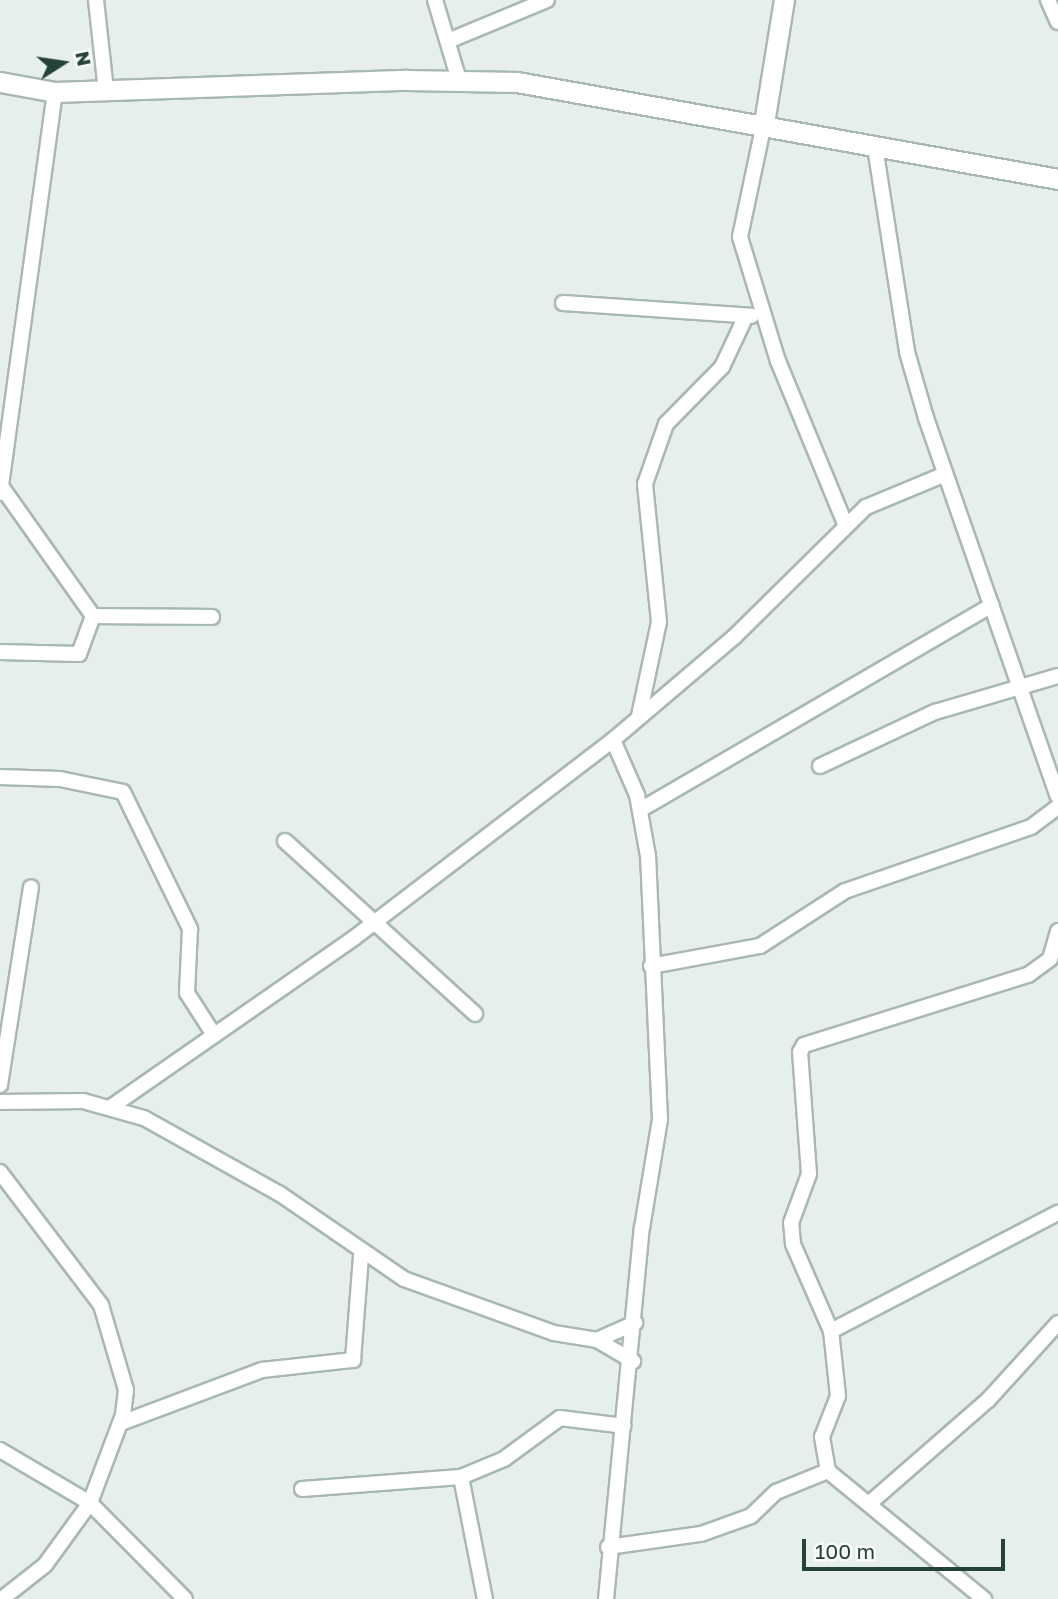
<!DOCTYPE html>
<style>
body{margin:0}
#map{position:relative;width:1058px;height:1599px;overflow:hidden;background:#e6efeb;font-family:"Golos Text",sans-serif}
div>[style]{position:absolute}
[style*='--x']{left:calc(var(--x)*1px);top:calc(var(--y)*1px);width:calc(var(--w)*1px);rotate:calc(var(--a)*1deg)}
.roads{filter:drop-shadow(2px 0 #a8b8b2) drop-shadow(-2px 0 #a8b8b2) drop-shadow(0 2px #a8b8b2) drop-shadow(0 -2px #a8b8b2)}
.street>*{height:14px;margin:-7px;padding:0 7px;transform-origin:7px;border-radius:7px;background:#fff}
.secondary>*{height:19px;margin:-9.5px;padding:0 9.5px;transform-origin:9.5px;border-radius:9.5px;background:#fff}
span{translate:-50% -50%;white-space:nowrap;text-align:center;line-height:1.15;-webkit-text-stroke:5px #f7fbf9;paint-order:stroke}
.north{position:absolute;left:28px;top:28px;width:70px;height:70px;-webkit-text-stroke:5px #f7fbf9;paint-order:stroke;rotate:78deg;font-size:19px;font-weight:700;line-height:28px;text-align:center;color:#24423a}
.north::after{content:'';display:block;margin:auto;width:24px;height:32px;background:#24423a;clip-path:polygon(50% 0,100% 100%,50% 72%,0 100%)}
.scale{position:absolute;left:802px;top:1539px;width:203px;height:32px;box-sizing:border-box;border:4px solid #24423a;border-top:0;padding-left:9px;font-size:21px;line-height:24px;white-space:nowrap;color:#24423a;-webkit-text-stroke:5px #f7fbf9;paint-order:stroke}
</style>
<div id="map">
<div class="roads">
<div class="street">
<i style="--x:96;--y:0;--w:91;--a:83.7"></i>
<i style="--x:435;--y:0;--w:84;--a:73.3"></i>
<i style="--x:1048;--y:0;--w:24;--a:66"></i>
<i style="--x:448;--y:41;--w:107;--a:-22.5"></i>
<i style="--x:764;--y:123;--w:116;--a:101.9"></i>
<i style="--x:740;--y:237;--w:130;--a:73"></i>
<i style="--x:778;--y:361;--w:178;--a:67.6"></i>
<i style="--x:875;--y:147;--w:207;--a:81.1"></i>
<i style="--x:907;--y:352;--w:69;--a:73.9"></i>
<i style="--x:926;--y:418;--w:400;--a:70.8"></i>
<i style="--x:563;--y:303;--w:189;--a:3.9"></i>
<i style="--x:1;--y:486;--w:159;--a:54.7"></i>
<i style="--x:0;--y:493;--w:405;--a:-82.2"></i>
<i style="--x:0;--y:652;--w:79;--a:1.5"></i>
<i style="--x:79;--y:654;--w:40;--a:-69.8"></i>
<i style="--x:93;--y:616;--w:119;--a:0.5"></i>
<i style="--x:639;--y:716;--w:96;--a:-78"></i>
<i style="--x:659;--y:622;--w:139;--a:-95.8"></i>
<i style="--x:645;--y:484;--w:64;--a:-70.7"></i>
<i style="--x:666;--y:424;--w:80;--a:-45.5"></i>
<i style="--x:722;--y:367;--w:52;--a:-64.9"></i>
<i style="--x:820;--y:766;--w:127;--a:-25.2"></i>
<i style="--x:935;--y:712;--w:128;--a:-16.3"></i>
<i style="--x:0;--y:777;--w:60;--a:1.9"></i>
<i style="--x:60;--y:779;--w:64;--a:11.7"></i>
<i style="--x:123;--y:792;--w:153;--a:63.9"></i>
<i style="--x:190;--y:929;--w:64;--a:92.7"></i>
<i style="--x:187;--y:993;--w:50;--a:57.3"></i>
<i style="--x:640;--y:810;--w:407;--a:-30.2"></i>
<i style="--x:285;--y:841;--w:257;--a:42.3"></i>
<i style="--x:651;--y:966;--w:111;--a:-10.4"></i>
<i style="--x:760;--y:946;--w:101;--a:-32.9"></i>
<i style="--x:845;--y:891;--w:197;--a:-19"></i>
<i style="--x:1031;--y:827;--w:34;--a:-37"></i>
<i style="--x:0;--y:1085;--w:200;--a:-81.1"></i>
<i style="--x:0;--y:1102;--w:83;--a:-0.7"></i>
<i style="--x:83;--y:1101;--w:63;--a:15.6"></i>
<i style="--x:144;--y:1118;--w:156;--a:29.2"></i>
<i style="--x:280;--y:1194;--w:150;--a:34.4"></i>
<i style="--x:404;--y:1279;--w:159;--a:19.8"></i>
<i style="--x:554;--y:1333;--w:44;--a:9.2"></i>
<i style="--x:597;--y:1340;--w:42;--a:30.3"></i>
<i style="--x:111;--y:1107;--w:296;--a:-34.8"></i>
<i style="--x:354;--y:938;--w:326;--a:-37.4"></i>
<i style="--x:613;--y:740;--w:159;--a:-40.4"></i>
<i style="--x:734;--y:637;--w:185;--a:-44.6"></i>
<i style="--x:866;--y:507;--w:83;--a:-22.6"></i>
<i style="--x:0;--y:1172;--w:167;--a:52.8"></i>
<i style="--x:101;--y:1305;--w:89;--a:73.6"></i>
<i style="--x:126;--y:1390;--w:25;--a:97"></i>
<i style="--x:123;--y:1415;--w:94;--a:110.6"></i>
<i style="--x:90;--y:1503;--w:77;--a:126"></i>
<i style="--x:45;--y:1565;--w:55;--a:141.7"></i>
<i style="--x:831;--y:1331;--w:95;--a:-113.6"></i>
<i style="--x:793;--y:1244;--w:21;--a:-95"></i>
<i style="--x:791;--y:1223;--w:52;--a:-69.8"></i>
<i style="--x:809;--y:1174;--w:122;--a:-94.2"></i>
<i style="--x:800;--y:1052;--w:8;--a:-60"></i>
<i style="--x:804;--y:1045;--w:235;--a:-17.4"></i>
<i style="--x:1028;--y:975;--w:27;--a:-36"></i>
<i style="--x:1050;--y:959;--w:29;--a:-74"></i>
<i style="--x:597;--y:1340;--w:42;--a:-24.1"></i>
<i style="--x:121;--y:1423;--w:151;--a:-20.6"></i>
<i style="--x:262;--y:1370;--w:92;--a:-6.3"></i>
<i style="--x:353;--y:1360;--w:105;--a:-85.6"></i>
<i style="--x:0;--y:1450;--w:104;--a:30.5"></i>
<i style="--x:90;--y:1503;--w:135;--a:45.3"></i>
<i style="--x:828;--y:1471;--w:35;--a:-100"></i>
<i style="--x:822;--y:1437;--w:44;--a:-68.7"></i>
<i style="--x:838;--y:1396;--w:65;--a:-96.1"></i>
<i style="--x:831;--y:1331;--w:256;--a:-27.5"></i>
<i style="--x:461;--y:1477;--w:124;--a:78.9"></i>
<i style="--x:302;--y:1489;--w:159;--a:-4.3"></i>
<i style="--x:461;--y:1477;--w:47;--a:-22.7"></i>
<i style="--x:504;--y:1459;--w:69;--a:-36.2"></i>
<i style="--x:560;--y:1418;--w:64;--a:7.1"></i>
<i style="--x:871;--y:1502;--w:155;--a:-41.1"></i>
<i style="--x:988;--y:1400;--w:104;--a:-47.7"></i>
<i style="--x:608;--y:1547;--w:94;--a:-8"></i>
<i style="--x:701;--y:1534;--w:53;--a:-19.8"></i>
<i style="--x:751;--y:1516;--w:35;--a:-44"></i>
<i style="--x:776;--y:1492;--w:56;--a:-22"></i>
<i style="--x:828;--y:1471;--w:202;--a:39.4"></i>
<i style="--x:606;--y:1599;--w:373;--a:-84.5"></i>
<i style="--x:642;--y:1228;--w:110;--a:-80.6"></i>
<i style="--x:660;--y:1119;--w:263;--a:-92.6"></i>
<i style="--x:648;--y:856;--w:62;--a:-100.2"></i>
<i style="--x:637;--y:795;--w:60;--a:-113.6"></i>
</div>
<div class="secondary">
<i style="--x:0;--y:82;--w:56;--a:10.3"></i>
<i style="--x:55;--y:92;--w:352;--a:-2"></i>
<i style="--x:407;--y:80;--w:110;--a:1"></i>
<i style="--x:517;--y:82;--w:550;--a:10.16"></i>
<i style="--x:764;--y:123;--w:125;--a:-80.8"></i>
</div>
</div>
<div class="north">N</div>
<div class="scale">100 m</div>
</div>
